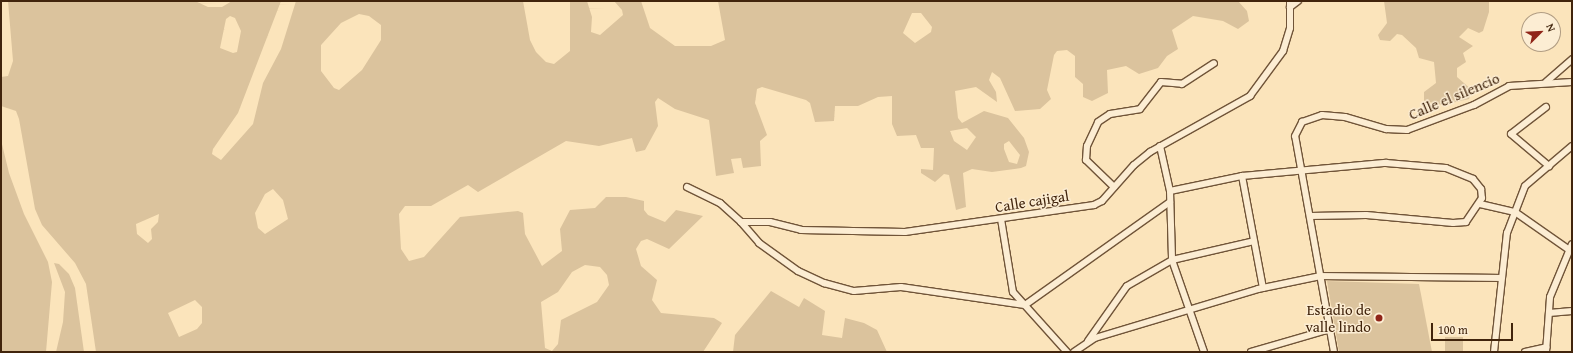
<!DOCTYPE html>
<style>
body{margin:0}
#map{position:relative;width:1573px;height:353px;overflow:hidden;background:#fbe4bb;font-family:"Gentium Book Plus",serif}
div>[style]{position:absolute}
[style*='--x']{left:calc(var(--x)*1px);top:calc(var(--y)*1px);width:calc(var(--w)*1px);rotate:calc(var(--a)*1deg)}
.green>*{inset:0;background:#dbc39d;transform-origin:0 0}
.roads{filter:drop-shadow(1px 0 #705438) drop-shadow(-1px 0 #705438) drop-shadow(0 1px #705438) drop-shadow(0 -1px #705438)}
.street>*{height:6px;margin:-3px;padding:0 3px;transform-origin:3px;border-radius:3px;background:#fcedd3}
.dots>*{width:11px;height:11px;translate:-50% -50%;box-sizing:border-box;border:2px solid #fcedd3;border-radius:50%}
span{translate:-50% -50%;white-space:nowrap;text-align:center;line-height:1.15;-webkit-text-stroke:3px #fcedd3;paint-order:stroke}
.street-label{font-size:15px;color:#41240c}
.poi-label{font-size:15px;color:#41240c}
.right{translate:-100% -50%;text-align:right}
.frame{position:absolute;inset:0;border:2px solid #41240c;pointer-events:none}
.north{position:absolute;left:1521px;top:12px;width:40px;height:40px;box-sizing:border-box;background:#fcedd3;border:1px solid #b19d83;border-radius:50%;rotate:66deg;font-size:11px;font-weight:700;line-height:16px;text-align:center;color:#41240c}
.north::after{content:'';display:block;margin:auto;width:14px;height:18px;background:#8f2418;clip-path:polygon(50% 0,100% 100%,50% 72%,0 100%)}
.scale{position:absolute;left:1431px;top:323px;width:82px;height:18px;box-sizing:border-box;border:2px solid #41240c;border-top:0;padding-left:5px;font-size:12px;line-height:14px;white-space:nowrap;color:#41240c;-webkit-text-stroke:3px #fcedd3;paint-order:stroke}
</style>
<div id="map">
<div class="green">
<i style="clip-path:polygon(evenodd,8px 1px,195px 1px,208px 7px,222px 7px,232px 1px,281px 1px,238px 113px,213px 149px,212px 154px,221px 160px,253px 124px,263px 83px,281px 49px,296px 1px,523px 1px,530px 40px,536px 52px,546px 62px,554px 64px,570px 51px,570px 1px,587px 1px,592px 17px,591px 32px,600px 35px,623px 15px,622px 10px,614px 1px,641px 1px,650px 28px,675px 46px,711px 46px,725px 40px,718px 1px,1238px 1px,1247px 11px,1249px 21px,1238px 29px,1223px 21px,1193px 16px,1172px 30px,1178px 49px,1167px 56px,1158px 68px,1139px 74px,1126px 66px,1107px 70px,1108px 93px,1092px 101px,1083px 97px,1083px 84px,1075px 77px,1075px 56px,1067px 50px,1057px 51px,1054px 55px,1047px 90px,1051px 99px,1040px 109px,1015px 111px,1000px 78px,992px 72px,989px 80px,996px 92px,997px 102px,976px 87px,955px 91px,958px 118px,962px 123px,984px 111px,1008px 118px,1024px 138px,1029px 152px,1026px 166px,1021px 168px,992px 172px,972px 169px,963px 173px,966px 207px,956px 210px,949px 175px,944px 174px,935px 182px,921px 173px,921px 169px,933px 170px,934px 148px,921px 148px,916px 135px,897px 136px,892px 124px,892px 96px,878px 97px,858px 106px,835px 106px,834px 121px,815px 122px,810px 103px,806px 100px,762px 87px,757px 89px,755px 103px,767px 135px,760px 141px,761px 166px,743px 168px,741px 158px,731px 159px,734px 173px,716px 176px,709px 120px,675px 109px,658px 98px,655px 102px,658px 126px,645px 150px,636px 152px,632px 138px,599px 146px,566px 141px,478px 192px,468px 185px,431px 206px,405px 206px,399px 214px,401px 249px,409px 261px,424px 257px,460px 217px,518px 211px,523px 213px,525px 234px,542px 266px,562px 251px,560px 229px,570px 210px,595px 208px,606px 197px,626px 197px,644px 201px,644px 210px,648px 215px,665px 222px,676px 210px,703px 216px,669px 249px,647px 239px,641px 241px,636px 249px,641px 266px,657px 280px,652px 300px,661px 313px,714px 318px,722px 323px,703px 352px,96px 352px,86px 284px,75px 263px,42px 225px,35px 209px,19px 119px,16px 111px,1px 106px,1px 77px,8px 76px,13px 61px,8px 1px,912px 13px,921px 13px,932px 27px,931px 32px,915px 43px,903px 33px,912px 13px,8px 1px,359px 14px,369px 16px,381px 25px,381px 40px,362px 70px,339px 90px,334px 88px,321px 71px,321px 45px,341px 23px,359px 14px,8px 1px,230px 16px,235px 18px,241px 31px,237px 52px,233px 53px,220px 48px,226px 19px,230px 16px,8px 1px,967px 128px,976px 137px,967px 150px,954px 141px,950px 131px,967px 128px,8px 1px,1009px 141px,1020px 155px,1017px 164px,1009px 162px,1004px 149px,1004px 144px,1009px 141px,8px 1px,273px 189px,283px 200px,288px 219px,265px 234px,258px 228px,255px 213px,265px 194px,273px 189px,8px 1px,159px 214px,158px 222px,151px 229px,152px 239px,148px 243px,137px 234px,136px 224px,159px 214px,8px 1px,585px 265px,600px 267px,607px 275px,609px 285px,597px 302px,561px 320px,558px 344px,552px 351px,545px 348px,541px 302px,558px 292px,572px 272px,585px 265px,8px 1px,195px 300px,202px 307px,202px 323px,197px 329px,179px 337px,168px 313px,195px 300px)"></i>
<i style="clip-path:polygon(1384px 1px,1489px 1px,1489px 12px,1483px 31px,1479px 33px,1468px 28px,1459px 37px,1473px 46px,1463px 53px,1466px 62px,1457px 68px,1457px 77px,1472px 90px,1469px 99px,1443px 105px,1424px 101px,1424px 92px,1436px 83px,1434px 62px,1419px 58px,1416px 48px,1402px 35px,1397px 34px,1390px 41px,1380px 40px,1378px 35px,1387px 23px)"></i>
<i style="clip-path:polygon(1px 140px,9px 173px,24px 214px,48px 262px,52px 282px,46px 352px,1px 352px)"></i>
<i style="clip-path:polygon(54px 263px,59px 264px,69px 274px,75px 288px,84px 352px,56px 352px,63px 322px,65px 292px)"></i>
<i style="clip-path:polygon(1327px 281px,1419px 284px,1432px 352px,1339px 352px)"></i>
<i style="clip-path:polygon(771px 291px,799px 307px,804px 298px,825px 311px,822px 335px,842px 338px,845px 318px,864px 323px,877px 330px,887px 352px,733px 352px,735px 335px)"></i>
<i style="left:1445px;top:337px;width:18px;height:15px"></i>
</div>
<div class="roads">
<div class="street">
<i style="--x:1290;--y:7;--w:10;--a:-37"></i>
<i style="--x:1546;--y:82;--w:35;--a:-41"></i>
<i style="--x:1546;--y:107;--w:44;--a:142.4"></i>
<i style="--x:1511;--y:134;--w:50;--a:40.1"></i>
<i style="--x:1160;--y:146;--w:46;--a:77.5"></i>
<i style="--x:1170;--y:191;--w:69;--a:88.3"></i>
<i style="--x:1172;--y:260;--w:97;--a:70.8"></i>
<i style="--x:1242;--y:176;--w:114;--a:79.4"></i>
<i style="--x:687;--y:187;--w:37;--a:26"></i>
<i style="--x:720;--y:203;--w:28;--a:42"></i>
<i style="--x:741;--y:222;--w:29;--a:0"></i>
<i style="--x:770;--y:222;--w:32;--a:14"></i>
<i style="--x:801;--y:230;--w:104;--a:1.1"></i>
<i style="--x:905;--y:232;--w:191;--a:-8.1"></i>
<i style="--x:1094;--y:205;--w:9;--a:-27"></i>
<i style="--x:1102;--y:201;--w:48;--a:-48.4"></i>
<i style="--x:1134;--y:165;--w:21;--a:-39"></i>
<i style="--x:1150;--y:152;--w:115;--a:-29.2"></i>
<i style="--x:1250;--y:96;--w:56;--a:-53.7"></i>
<i style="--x:1283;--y:51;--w:24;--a:-73"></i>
<i style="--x:1290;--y:28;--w:27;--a:-90"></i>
<i style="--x:1114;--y:187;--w:39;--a:-136"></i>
<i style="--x:1086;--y:160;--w:14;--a:-86"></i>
<i style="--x:1087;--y:146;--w:26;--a:-65"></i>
<i style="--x:1098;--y:122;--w:14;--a:-34"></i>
<i style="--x:1110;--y:114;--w:30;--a:-9"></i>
<i style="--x:1140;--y:109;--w:34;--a:-52"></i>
<i style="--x:1161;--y:82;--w:21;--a:5"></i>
<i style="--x:1182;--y:84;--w:38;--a:-33"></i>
<i style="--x:1170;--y:191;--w:74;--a:-11.8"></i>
<i style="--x:1242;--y:176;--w:145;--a:-5.2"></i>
<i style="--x:1386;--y:163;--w:60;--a:4.8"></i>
<i style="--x:1446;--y:168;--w:29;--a:22"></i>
<i style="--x:1473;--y:179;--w:13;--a:51"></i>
<i style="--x:1481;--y:189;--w:9;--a:84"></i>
<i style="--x:1482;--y:198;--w:29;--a:124"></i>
<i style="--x:1466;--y:222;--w:13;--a:176"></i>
<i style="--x:1453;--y:223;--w:87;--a:-174.7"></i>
<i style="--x:1366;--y:215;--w:56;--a:179"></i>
<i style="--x:1480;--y:204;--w:36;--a:13"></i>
<i style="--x:1515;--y:212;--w:65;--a:34.9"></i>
<i style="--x:1001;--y:219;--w:74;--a:80.7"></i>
<i style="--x:1013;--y:292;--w:81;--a:48"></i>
<i style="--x:741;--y:222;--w:28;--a:49"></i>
<i style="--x:759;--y:243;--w:48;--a:35.7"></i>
<i style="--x:798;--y:271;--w:29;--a:25"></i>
<i style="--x:824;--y:283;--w:31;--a:15"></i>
<i style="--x:854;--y:291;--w:47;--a:-4.9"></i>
<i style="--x:901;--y:287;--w:125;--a:8.3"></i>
<i style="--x:1025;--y:305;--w:178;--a:-35.4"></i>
<i style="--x:1549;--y:313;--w:23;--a:-5"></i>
<i style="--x:1088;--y:341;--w:67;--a:-54.7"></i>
<i style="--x:1127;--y:286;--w:52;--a:-30"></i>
<i style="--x:1172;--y:260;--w:84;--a:-13"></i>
<i style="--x:1074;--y:352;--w:25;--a:-34"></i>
<i style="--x:1095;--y:338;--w:170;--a:-16.7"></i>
<i style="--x:1258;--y:289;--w:64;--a:-11.7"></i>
<i style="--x:1321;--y:276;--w:180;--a:0.6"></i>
<i style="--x:1251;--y:352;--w:82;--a:-16.2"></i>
<i style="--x:1334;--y:352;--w:219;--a:-100.2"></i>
<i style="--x:1295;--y:136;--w:16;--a:-63"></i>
<i style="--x:1302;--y:122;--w:21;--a:-19"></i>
<i style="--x:1322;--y:115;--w:23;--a:5"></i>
<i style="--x:1345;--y:117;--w:43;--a:16.3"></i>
<i style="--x:1386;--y:129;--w:21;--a:3"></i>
<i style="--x:1407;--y:130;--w:72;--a:-20.5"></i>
<i style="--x:1474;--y:105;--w:40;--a:-28"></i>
<i style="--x:1509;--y:86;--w:63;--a:-3.6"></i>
<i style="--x:1494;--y:352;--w:120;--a:-83.8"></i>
<i style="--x:1507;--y:233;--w:50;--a:-69"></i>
<i style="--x:1525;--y:186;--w:62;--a:-40.4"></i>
<i style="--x:1525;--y:352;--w:22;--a:-13"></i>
<i style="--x:1546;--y:352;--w:55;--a:-85.8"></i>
<i style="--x:1550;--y:297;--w:57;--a:-67.5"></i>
</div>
</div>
<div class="dots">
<i style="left:1379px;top:318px;background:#8f2418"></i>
</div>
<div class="street-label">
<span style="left:1454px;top:96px;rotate:-23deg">Calle el silencio</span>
<span style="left:1032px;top:201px;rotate:-9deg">Calle cajigal</span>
</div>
<div class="poi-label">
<span class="right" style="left:1371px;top:318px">Estadio de<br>valle lindo</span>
</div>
<div class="frame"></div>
<div class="north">N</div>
<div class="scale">100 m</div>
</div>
